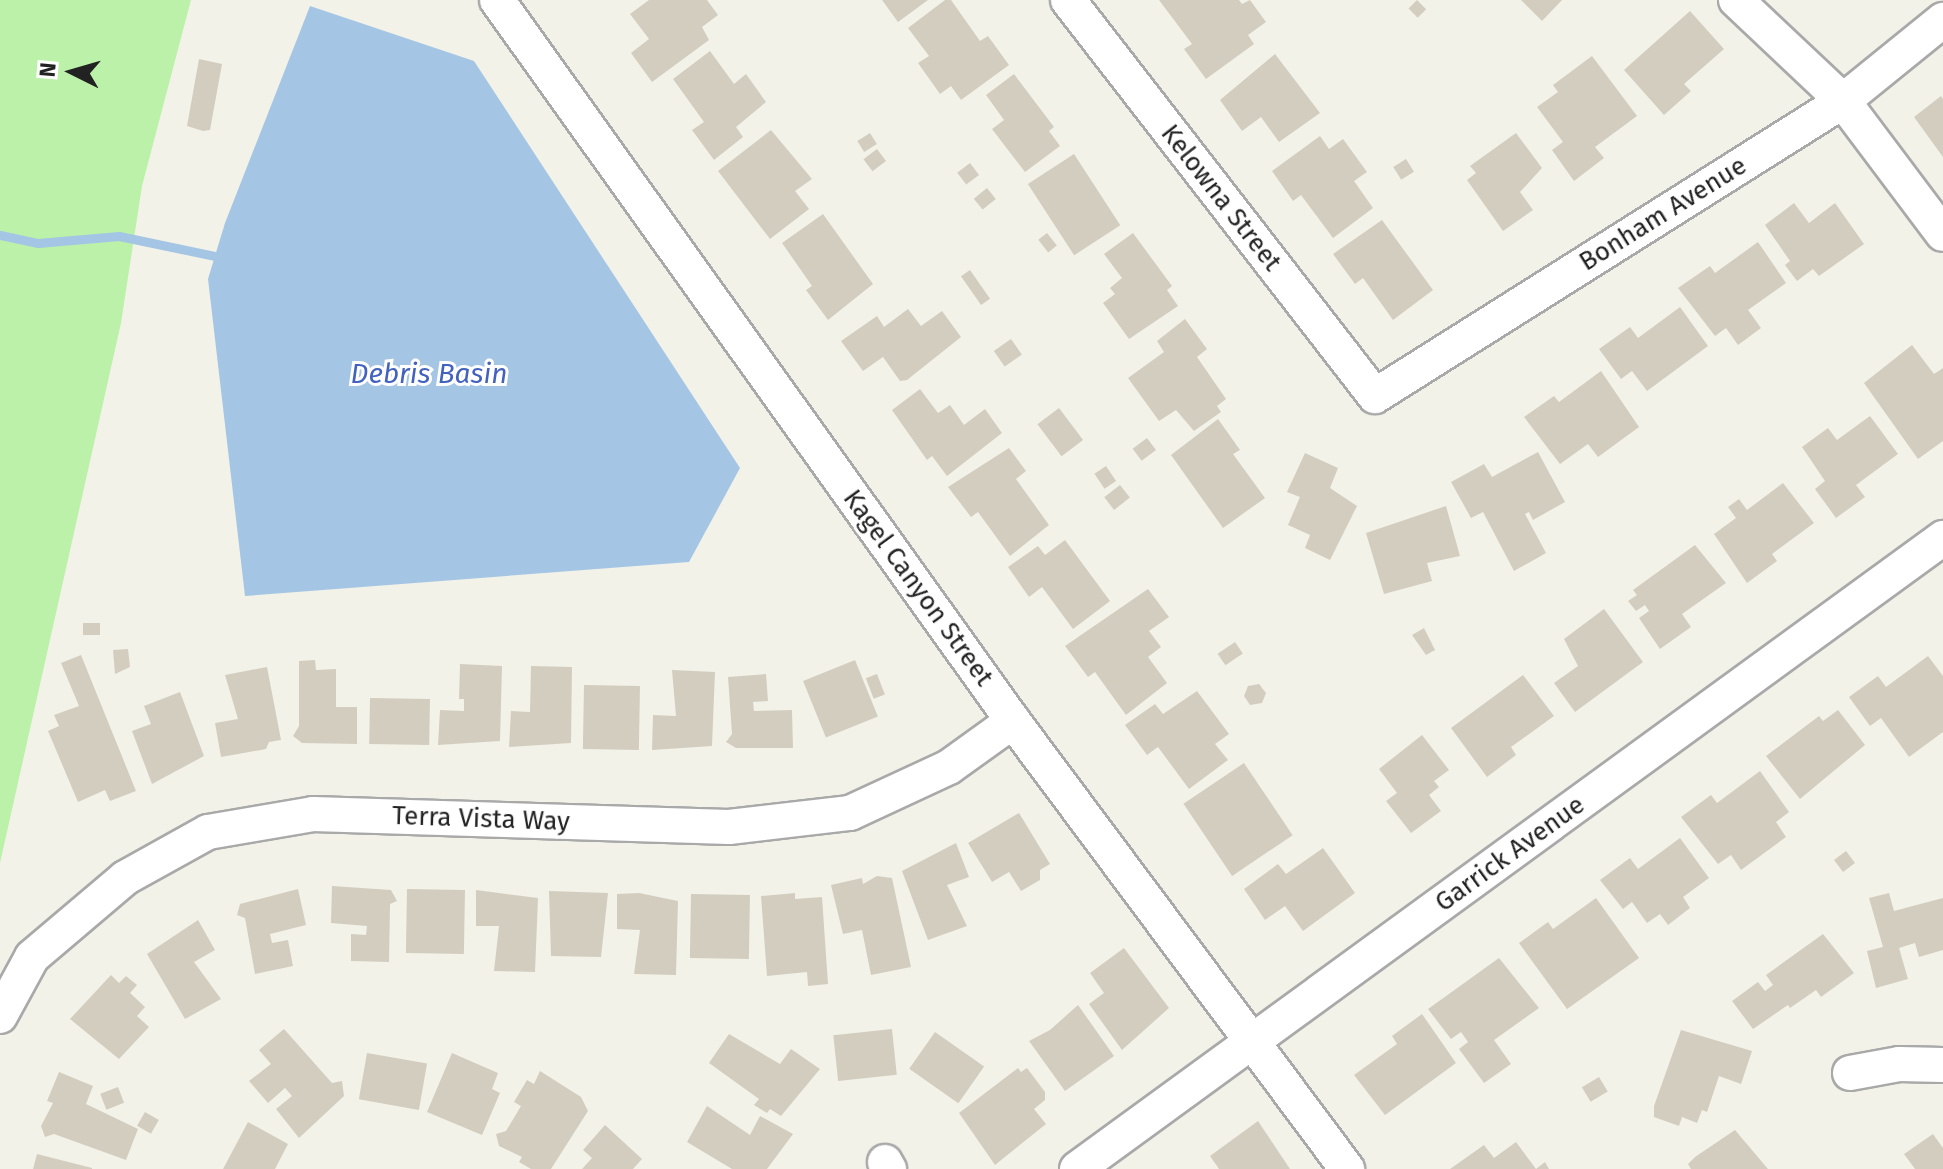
<!DOCTYPE html>
<style>
body{margin:0}
#map{position:relative;width:1943px;height:1169px;overflow:hidden;background:#f3f2e8;font-family:"Fira Sans",sans-serif}
div>[style]{position:absolute}
[style*='--x']{left:calc(var(--x)*1px);top:calc(var(--y)*1px);width:calc(var(--w)*1px);rotate:calc(var(--a)*1deg)}
.grass>*{inset:0;background:#bbf1a9}
.water>*{inset:0;background:#a4c6e4}
.stream>*{height:9px;margin:-4.5px;padding:0 4.5px;transform-origin:4.5px;border-radius:4.5px;background:#a4c6e4}
.building>*{inset:0;background:#d3cdc0;transform-origin:0 0}
.roads{filter:drop-shadow(2px 0 #a9a9a9) drop-shadow(-2px 0 #a9a9a9) drop-shadow(0 2px #a9a9a9) drop-shadow(0 -2px #a9a9a9)}
.minor>*{height:34px;margin:-17px;padding:0 17px;transform-origin:17px;border-radius:17px;background:#fff}
span{translate:-50% -50%;white-space:nowrap;text-align:center;line-height:1.15;-webkit-text-stroke:6px #fff;paint-order:stroke}
.street-label{font-size:26px;color:#222}
.water-label{font-size:28px;color:#4262bd;font-style:italic}
.north{position:absolute;left:32px;top:32px;width:80px;height:80px;-webkit-text-stroke:6px #fff;paint-order:stroke;rotate:275deg;font-size:22px;font-weight:700;line-height:32px;text-align:center;color:#222}
.north::after{content:'';display:block;margin:auto;width:28px;height:36px;background:#222;clip-path:polygon(50% 0,100% 100%,50% 72%,0 100%)}
</style>
<div id="map">
<div class="grass">
<i style="clip-path:polygon(0 0,191px 0,142px 186px,121px 323px,0 863px)"></i>
</div>
<div class="water">
<i style="clip-path:polygon(310px 6px,474px 61px,740px 468px,689px 562px,245px 596px,208px 279px,225px 223px)"></i>
</div>
<div class="stream">
<i style="--x:0;--y:235;--w:39;--a:12"></i>
<i style="--x:38;--y:243;--w:81;--a:-4.9"></i>
<i style="--x:119;--y:236;--w:107;--a:11.8"></i>
</div>
<div class="building">
<i style="clip-path:polygon(649px 0,707px 0,718px 15px,702px 27px,709px 40px,652px 82px,631px 53px,649px 39px,630px 14px)"></i>
<i style="clip-path:polygon(882px 0,928px 0,898px 22px)"></i>
<i style="clip-path:polygon(945px 0,951px 0,980px 41px,988px 36px,1009px 65px,961px 100px,951px 86px,940px 94px,918px 63px,929px 56px,908px 28px)"></i>
<i style="clip-path:polygon(1159px 0,1239px 0,1242px 4px,1250px 0,1266px 22px,1248px 35px,1254px 44px,1206px 79px,1184px 49px,1192px 44px)"></i>
<i style="left:1417px;top:0;width:13px;height:12px;rotate:45deg"></i>
<i style="clip-path:polygon(1521px 0,1562px 0,1542px 21px)"></i>
<i style="clip-path:polygon(1690px 11px,1724px 49px,1684px 84px,1691px 91px,1664px 115px,1624px 70px)"></i>
<i style="clip-path:polygon(710px 51px,734px 84px,746px 74px,766px 102px,736px 127px,743px 137px,714px 160px,692px 130px,704px 122px,673px 79px)"></i>
<i style="clip-path:polygon(1275px 54px,1320px 113px,1279px 142px,1261px 117px,1242px 131px,1220px 100px)"></i>
<i style="clip-path:polygon(1592px 56px,1637px 116px,1595px 147px,1604px 158px,1574px 181px,1552px 150px,1563px 142px,1537px 107px,1558px 92px,1553px 85px)"></i>
<i style="clip-path:polygon(199px 59px,222px 64px,210px 130px,203px 131px,187px 126px)"></i>
<i style="clip-path:polygon(1014px 74px,1054px 127px,1049px 131px,1060px 146px,1025px 172px,992px 129px,1004px 120px,986px 95px)"></i>
<i style="clip-path:polygon(1941px 96px,1943px 99px,1943px 157px,1914px 117px)"></i>
<i style="clip-path:polygon(771px 130px,812px 179px,795px 191px,809px 209px,770px 239px,718px 171px)"></i>
<i style="left:870px;top:133px;width:13px;height:15px;rotate:58deg"></i>
<i style="clip-path:polygon(1516px 133px,1542px 168px,1520px 192px,1533px 210px,1503px 231px,1467px 180px,1476px 173px,1470px 166px)"></i>
<i style="clip-path:polygon(1320px 136px,1329px 149px,1343px 139px,1367px 172px,1354px 181px,1373px 208px,1333px 238px,1301px 195px,1293px 201px,1272px 171px)"></i>
<i style="left:877px;top:149px;width:15px;height:17px;rotate:53deg"></i>
<i style="left:1074px;top:154px;width:85px;height:55px;rotate:57deg"></i>
<i style="left:1406px;top:159px;width:15px;height:15px;rotate:58deg"></i>
<i style="left:970px;top:163px;width:15px;height:16px;rotate:53deg"></i>
<i style="left:987px;top:188px;width:14px;height:17px;rotate:51deg"></i>
<i style="clip-path:polygon(1794px 203px,1809px 223px,1835px 203px,1864px 244px,1819px 276px,1813px 269px,1797px 281px,1785px 265px,1790px 261px,1765px 225px)"></i>
<i style="clip-path:polygon(823px 214px,873px 284px,828px 320px,806px 290px,812px 286px,782px 243px)"></i>
<i style="clip-path:polygon(1382px 220px,1433px 290px,1393px 320px,1363px 278px,1355px 284px,1333px 254px)"></i>
<i style="left:1047px;top:233px;width:16px;height:11px;rotate:52deg"></i>
<i style="clip-path:polygon(1133px 233px,1172px 286px,1167px 290px,1178px 306px,1129px 339px,1103px 303px,1115px 294px,1110px 288px,1122px 278px,1104px 254px)"></i>
<i style="clip-path:polygon(1758px 242px,1786px 283px,1748px 310px,1761px 328px,1738px 345px,1726px 328px,1715px 336px,1678px 288px,1710px 266px,1715px 273px)"></i>
<i style="left:970px;top:270px;width:35px;height:11px;rotate:55deg"></i>
<i style="clip-path:polygon(1680px 307px,1708px 346px,1647px 391px,1632px 371px,1621px 379px,1599px 349px,1630px 327px,1638px 338px)"></i>
<i style="clip-path:polygon(908px 309px,921px 326px,942px 311px,961px 337px,907px 380px,900px 381px,883px 357px,863px 371px,841px 341px,877px 316px,884px 327px)"></i>
<i style="clip-path:polygon(1185px 319px,1207px 349px,1197px 357px,1226px 399px,1217px 406px,1221px 412px,1194px 431px,1176px 410px,1159px 421px,1128px 378px,1164px 352px,1157px 341px)"></i>
<i style="left:1011px;top:339px;width:19px;height:21px;rotate:55deg"></i>
<i style="clip-path:polygon(1912px 345px,1934px 374px,1943px 368px,1943px 441px,1918px 459px,1864px 383px)"></i>
<i style="clip-path:polygon(1601px 371px,1639px 427px,1598px 457px,1588px 444px,1560px 464px,1524px 417px,1554px 396px,1559px 402px)"></i>
<i style="clip-path:polygon(920px 389px,938px 413px,950px 405px,964px 425px,985px 409px,1002px 433px,947px 476px,932px 456px,927px 460px,892px 410px)"></i>
<i style="left:1059px;top:408px;width:40px;height:27px;rotate:53deg"></i>
<i style="clip-path:polygon(1870px 416px,1898px 454px,1856px 485px,1865px 497px,1836px 518px,1815px 489px,1825px 481px,1802px 447px,1828px 428px,1837px 440px)"></i>
<i style="clip-path:polygon(1218px 419px,1240px 450px,1233px 454px,1265px 498px,1223px 528px,1171px 455px)"></i>
<i style="left:1147px;top:438px;width:15px;height:18px;rotate:53deg"></i>
<i style="clip-path:polygon(1009px 448px,1026px 471px,1016px 479px,1049px 525px,1010px 556px,978px 512px,971px 517px,948px 487px)"></i>
<i style="clip-path:polygon(1538px 452px,1565px 502px,1533px 520px,1529px 512px,1525px 514px,1546px 553px,1514px 571px,1483px 512px,1471px 518px,1451px 482px,1484px 464px,1492px 477px)"></i>
<i style="clip-path:polygon(1305px 453px,1338px 468px,1330px 488px,1357px 506px,1330px 560px,1305px 548px,1310px 535px,1288px 525px,1300px 497px,1287px 492px)"></i>
<i style="left:1106px;top:466px;width:18px;height:14px;rotate:56deg"></i>
<i style="clip-path:polygon(1783px 483px,1814px 523px,1772px 554px,1777px 561px,1747px 583px,1714px 534px,1736px 518px,1728px 507px,1739px 499px,1747px 510px)"></i>
<i style="left:1120px;top:485px;width:16px;height:20px;rotate:52deg"></i>
<i style="clip-path:polygon(1446px 506px,1460px 556px,1427px 563px,1432px 581px,1384px 594px,1366px 533px)"></i>
<i style="clip-path:polygon(1065px 540px,1110px 601px,1073px 629px,1042px 587px,1029px 597px,1008px 567px,1038px 546px,1045px 555px)"></i>
<i style="clip-path:polygon(1695px 545px,1726px 583px,1682px 614px,1691px 627px,1660px 649px,1639px 618px,1649px 611px,1645px 605px,1636px 611px,1628px 601px,1637px 595px,1633px 590px)"></i>
<i style="clip-path:polygon(1148px 589px,1169px 617px,1149px 631px,1161px 647px,1148px 657px,1167px 683px,1126px 715px,1095px 672px,1088px 677px,1065px 646px)"></i>
<i style="clip-path:polygon(1604px 609px,1643px 662px,1575px 712px,1554px 683px,1578px 666px,1564px 639px)"></i>
<i style="left:100px;top:623px;width:12px;height:17px;rotate:90deg"></i>
<i style="clip-path:polygon(1424px 628px,1435px 650px,1426px 655px,1412px 635px)"></i>
<i style="left:1235px;top:642px;width:14px;height:21px;rotate:56deg"></i>
<i style="clip-path:polygon(128px 649px,130px 667px,115px 674px,113px 650px)"></i>
<i style="clip-path:polygon(81px 655px,136px 791px,110px 801px,105px 790px,78px 802px,48px 731px,59px 726px,54px 715px,79px 706px,61px 663px)"></i>
<i style="clip-path:polygon(1928px 656px,1943px 676px,1943px 732px,1909px 757px,1881px 718px,1870px 726px,1849px 697px,1878px 676px,1886px 687px)"></i>
<i style="clip-path:polygon(315px 660px,316px 670px,336px 669px,336px 707px,357px 707px,357px 744px,302px 743px,293px 736px,299px 726px,299px 661px)"></i>
<i style="left:855px;top:660px;width:61px;height:56px;rotate:68deg"></i>
<i style="clip-path:polygon(460px 664px,502px 666px,500px 741px,438px 745px,440px 710px,464px 711px,464px 699px,459px 699px)"></i>
<i style="clip-path:polygon(531px 666px,572px 667px,571px 743px,509px 747px,511px 711px,530px 712px)"></i>
<i style="clip-path:polygon(267px 667px,281px 740px,269px 742px,266px 749px,221px 757px,215px 723px,238px 719px,225px 675px)"></i>
<i style="clip-path:polygon(672px 670px,715px 672px,712px 746px,652px 750px,653px 715px,676px 716px)"></i>
<i style="clip-path:polygon(766px 674px,768px 701px,753px 702px,754px 711px,792px 710px,793px 748px,736px 748px,726px 742px,732px 734px,728px 677px)"></i>
<i style="left:877px;top:674px;width:22px;height:12px;rotate:69deg"></i>
<i style="clip-path:polygon(1523px 675px,1554px 716px,1511px 747px,1516px 755px,1487px 777px,1451px 728px)"></i>
<i style="clip-path:polygon(1259px 684px,1266px 693px,1262px 703px,1250px 705px,1244px 696px,1248px 686px)"></i>
<i style="left:584px;top:685px;width:56px;height:64px;rotate:1deg"></i>
<i style="clip-path:polygon(1197px 691px,1229px 734px,1215px 744px,1228px 760px,1189px 789px,1158px 747px,1147px 755px,1125px 725px,1155px 704px,1163px 714px)"></i>
<i style="clip-path:polygon(180px 692px,204px 756px,152px 784px,132px 731px,151px 724px,144px 706px)"></i>
<i style="left:370px;top:698px;width:60px;height:46px;rotate:1deg"></i>
<i style="clip-path:polygon(1838px 710px,1865px 745px,1800px 799px,1766px 756px,1819px 716px,1823px 721px)"></i>
<i style="clip-path:polygon(1422px 735px,1449px 770px,1434px 781px,1439px 787px,1429px 795px,1441px 811px,1411px 833px,1386px 801px,1397px 793px,1379px 769px)"></i>
<i style="left:1244px;top:763px;width:87px;height:73px;rotate:56deg"></i>
<i style="clip-path:polygon(1760px 771px,1789px 812px,1776px 822px,1786px 837px,1741px 870px,1731px 855px,1718px 864px,1681px 817px,1711px 795px,1717px 803px)"></i>
<i style="clip-path:polygon(1019px 813px,1050px 864px,1040px 870px,1040px 880px,1021px 891px,1009px 872px,992px 882px,968px 843px)"></i>
<i style="clip-path:polygon(1680px 838px,1709px 878px,1683px 897px,1690px 908px,1668px 925px,1660px 914px,1647px 923px,1632px 902px,1623px 909px,1600px 880px,1630px 858px,1638px 869px)"></i>
<i style="clip-path:polygon(956px 843px,969px 877px,947px 885px,967px 926px,928px 940px,902px 871px)"></i>
<i style="clip-path:polygon(1323px 848px,1355px 893px,1303px 931px,1285px 906px,1265px 920px,1244px 889px,1278px 864px,1286px 874px)"></i>
<i style="left:1846px;top:851px;width:15px;height:15px;rotate:53deg"></i>
<i style="clip-path:polygon(877px 876px,892px 878px,911px 967px,871px 975px,862px 930px,843px 934px,831px 885px,862px 878px,863px 884px)"></i>
<i style="clip-path:polygon(332px 886px,391px 890px,397px 901px,390px 904px,389px 962px,351px 961px,351px 934px,366px 935px,367px 926px,331px 923px)"></i>
<i style="clip-path:polygon(298px 889px,306px 925px,270px 934px,272px 943px,288px 940px,293px 966px,255px 974px,245px 918px,237px 915px,240px 904px)"></i>
<i style="left:407px;top:889px;width:58px;height:64px;rotate:1deg"></i>
<i style="clip-path:polygon(476px 890px,538px 898px,535px 972px,494px 971px,499px 926px,476px 926px)"></i>
<i style="clip-path:polygon(549px 891px,608px 893px,601px 957px,551px 956px)"></i>
<i style="clip-path:polygon(639px 893px,678px 901px,676px 975px,634px 974px,640px 930px,617px 929px,617px 894px)"></i>
<i style="clip-path:polygon(795px 893px,795px 899px,822px 897px,828px 984px,808px 986px,807px 972px,767px 976px,761px 896px)"></i>
<i style="clip-path:polygon(1889px 893px,1894px 911px,1943px 898px,1943px 950px,1919px 957px,1915px 943px,1899px 948px,1908px 979px,1876px 988px,1867px 951px,1883px 947px,1869px 898px)"></i>
<i style="left:750px;top:895px;width:64px;height:59px;rotate:91deg"></i>
<i style="clip-path:polygon(1596px 898px,1639px 958px,1567px 1009px,1519px 943px,1548px 922px,1553px 929px)"></i>
<i style="clip-path:polygon(198px 920px,215px 950px,194px 962px,221px 999px,185px 1019px,147px 954px)"></i>
<i style="clip-path:polygon(1823px 934px,1854px 973px,1821px 997px,1816px 990px,1790px 1008px,1788px 1005px,1753px 1029px,1732px 1001px,1758px 982px,1765px 991px,1773px 985px,1766px 975px)"></i>
<i style="clip-path:polygon(1124px 948px,1169px 1008px,1122px 1050px,1089px 1004px,1104px 993px,1090px 973px)"></i>
<i style="clip-path:polygon(1499px 958px,1539px 1008px,1494px 1040px,1511px 1064px,1484px 1083px,1459px 1049px,1468px 1042px,1461px 1032px,1451px 1039px,1428px 1009px)"></i>
<i style="clip-path:polygon(111px 975px,119px 983px,126px 976px,137px 985px,130px 993px,145px 1007px,137px 1016px,149px 1027px,119px 1059px,70px 1019px)"></i>
<i style="clip-path:polygon(1078px 1005px,1114px 1056px,1065px 1091px,1029px 1041px,1050px 1030px)"></i>
<i style="clip-path:polygon(1422px 1014px,1456px 1063px,1385px 1115px,1354px 1075px,1397px 1044px,1392px 1036px)"></i>
<i style="clip-path:polygon(284px 1029px,332px 1083px,342px 1081px,344px 1096px,299px 1138px,276px 1109px,292px 1096px,285px 1088px,268px 1103px,249px 1081px,271px 1064px,259px 1050px)"></i>
<i style="left:892px;top:1029px;width:46px;height:59px;rotate:84deg"></i>
<i style="clip-path:polygon(1681px 1030px,1752px 1051px,1741px 1084px,1719px 1076px,1707px 1112px,1702px 1110px,1697px 1123px,1682px 1117px,1679px 1126px,1654px 1117px,1654px 1106px)"></i>
<i style="left:935px;top:1032px;width:60px;height:45px;rotate:35deg"></i>
<i style="clip-path:polygon(729px 1034px,780px 1064px,791px 1049px,820px 1069px,781px 1116px,770px 1109px,767px 1113px,754px 1105px,759px 1099px,709px 1063px)"></i>
<i style="left:367px;top:1053px;width:61px;height:47px;rotate:10deg"></i>
<i style="clip-path:polygon(452px 1053px,498px 1073px,492px 1089px,500px 1093px,482px 1135px,427px 1112px)"></i>
<i style="clip-path:polygon(1018px 1068px,1021px 1072px,1027px 1068px,1045px 1092px,1045px 1100px,1034px 1109px,1046px 1124px,995px 1165px,959px 1113px)"></i>
<i style="clip-path:polygon(540px 1071px,581px 1097px,588px 1111px,551px 1169px,531px 1169px,519px 1162px,522px 1157px,499px 1146px,496px 1134px,506px 1131px,521px 1106px,514px 1102px,527px 1080px,534px 1084px)"></i>
<i style="clip-path:polygon(59px 1072px,93px 1086px,86px 1104px,138px 1129px,126px 1160px,54px 1134px,45px 1137px,41px 1126px,53px 1103px,47px 1101px)"></i>
<i style="left:1599px;top:1077px;width:17px;height:20px;rotate:59deg"></i>
<i style="left:118px;top:1087px;width:17px;height:19px;rotate:69deg"></i>
<i style="clip-path:polygon(707px 1106px,750px 1135px,760px 1116px,793px 1134px,767px 1169px,732px 1169px,687px 1142px)"></i>
<i style="left:145px;top:1112px;width:16px;height:16px;rotate:30deg"></i>
<i style="clip-path:polygon(1258px 1121px,1290px 1169px,1219px 1169px,1210px 1156px)"></i>
<i style="clip-path:polygon(248px 1122px,288px 1144px,275px 1169px,223px 1169px)"></i>
<i style="clip-path:polygon(605px 1125px,642px 1159px,633px 1169px,582px 1169px,592px 1158px,583px 1150px)"></i>
<i style="clip-path:polygon(1735px 1130px,1768px 1169px,1691px 1169px,1688px 1164px,1695px 1157px)"></i>
<i style="clip-path:polygon(1933px 1134px,1943px 1148px,1943px 1169px,1915px 1169px,1904px 1154px)"></i>
<i style="clip-path:polygon(1516px 1142px,1536px 1169px,1545px 1162px,1549px 1169px,1450px 1169px,1484px 1145px,1494px 1158px)"></i>
<i style="clip-path:polygon(37px 1154px,92px 1168px,92px 1169px,33px 1169px)"></i>
</div>
<div class="roads">
<div class="minor">
<i style="--x:497;--y:0;--w:887;--a:54.41"></i>
<i style="--x:1013;--y:721;--w:559;--a:53.29"></i>
<i style="--x:1068;--y:0;--w:501;--a:52.22"></i>
<i style="--x:1375;--y:396;--w:553;--a:-32.22"></i>
<i style="--x:1843;--y:101;--w:129;--a:-39"></i>
<i style="--x:1736;--y:0;--w:147;--a:43.3"></i>
<i style="--x:1843;--y:101;--w:166;--a:53.1"></i>
<i style="--x:0;--y:1016;--w:67;--a:-61.5"></i>
<i style="--x:32;--y:957;--w:122;--a:-40.3"></i>
<i style="--x:125;--y:878;--w:95;--a:-29"></i>
<i style="--x:208;--y:832;--w:107;--a:-9.7"></i>
<i style="--x:313;--y:814;--w:416;--a:1.8"></i>
<i style="--x:729;--y:827;--w:122;--a:-6.6"></i>
<i style="--x:850;--y:813;--w:109;--a:-24.9"></i>
<i style="--x:949;--y:767;--w:79;--a:-35.7"></i>
<i style="--x:1850;--y:1073;--w:50;--a:-10.4"></i>
<i style="--x:1899;--y:1064;--w:44;--a:1.3"></i>
<i style="--x:885;--y:1162;--w:8;--a:60"></i>
<i style="--x:1077;--y:1169;--w:1072;--a:-36.08"></i>
</div>
</div>
<div class="street-label">
<span style="left:1221px;top:198px;rotate:52deg">Kelowna Street</span>
<span style="left:1663px;top:214px;rotate:-32deg">Bonham Avenue</span>
<span style="left:918px;top:588px;rotate:54deg">Kagel Canyon Street</span>
<span style="left:481px;top:819px;rotate:2deg">Terra Vista Way</span>
<span style="left:1510px;top:854px;rotate:-36deg">Garrick Avenue</span>
</div>
<div class="water-label">
<span style="left:429px;top:374px">Debris Basin</span>
</div>
<div class="north">N</div>
</div>
